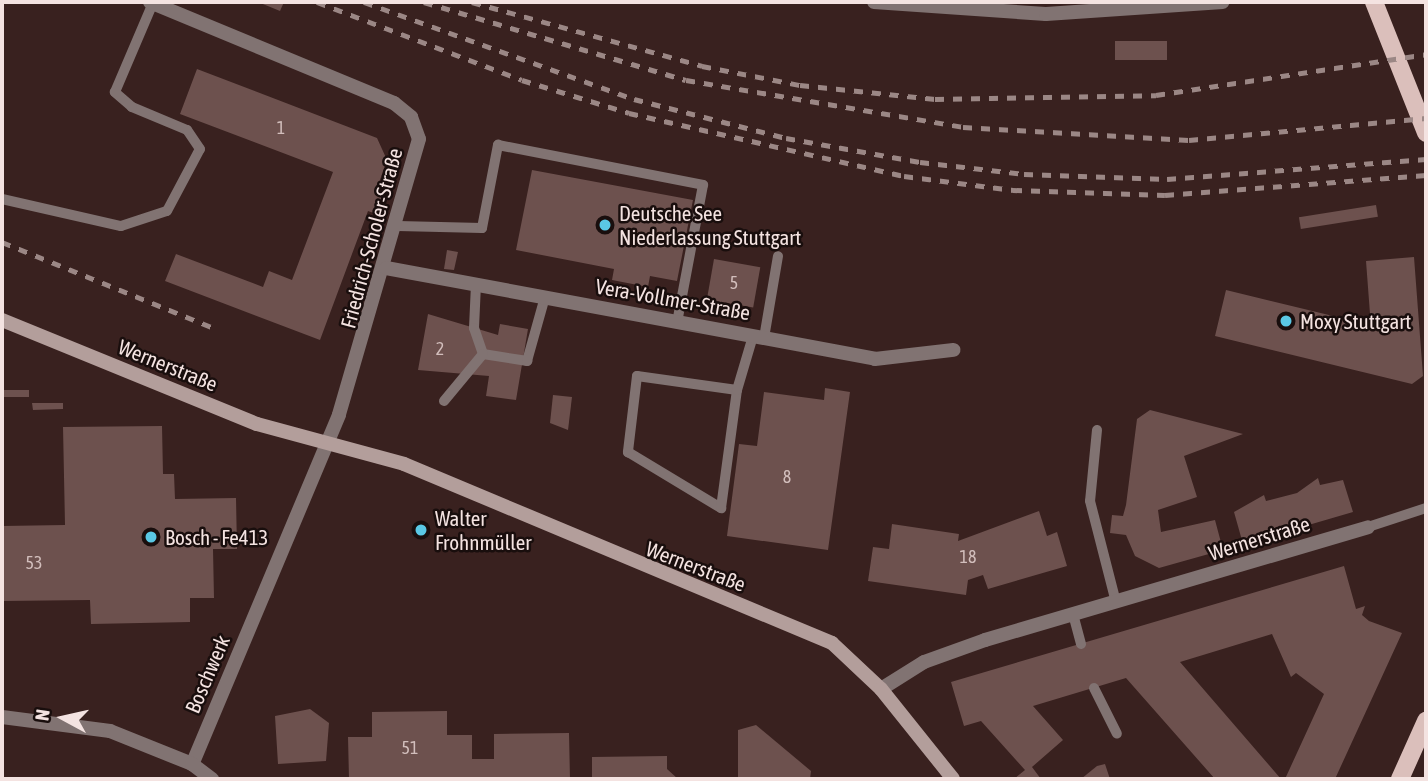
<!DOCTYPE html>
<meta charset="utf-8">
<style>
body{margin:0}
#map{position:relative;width:1428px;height:781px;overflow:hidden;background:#39211f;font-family:"Asap Condensed",sans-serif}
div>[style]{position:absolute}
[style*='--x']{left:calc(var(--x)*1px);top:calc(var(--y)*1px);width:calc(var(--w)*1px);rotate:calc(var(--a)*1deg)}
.building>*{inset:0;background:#6d514e;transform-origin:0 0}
.service>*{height:10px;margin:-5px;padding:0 5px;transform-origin:5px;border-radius:5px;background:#817372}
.minor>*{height:14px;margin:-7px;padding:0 7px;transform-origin:7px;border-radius:7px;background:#817372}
.secondary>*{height:14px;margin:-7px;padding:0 7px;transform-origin:7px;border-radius:7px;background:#b39e9b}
.primary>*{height:18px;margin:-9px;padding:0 9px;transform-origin:9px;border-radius:9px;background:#dbbfbb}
.rail>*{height:5px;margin-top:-2.5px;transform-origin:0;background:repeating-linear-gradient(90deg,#9b8785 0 9px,transparent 0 18px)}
.dots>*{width:19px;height:19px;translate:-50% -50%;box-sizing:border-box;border:4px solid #190e0d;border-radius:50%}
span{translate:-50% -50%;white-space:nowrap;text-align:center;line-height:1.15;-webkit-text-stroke:5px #190e0d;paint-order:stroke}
.number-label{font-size:18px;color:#d2bebc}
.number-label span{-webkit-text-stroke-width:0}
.poi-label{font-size:21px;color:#f4e3e1}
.left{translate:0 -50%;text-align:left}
.street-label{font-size:21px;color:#f4e3e1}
.frame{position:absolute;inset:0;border:4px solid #f4e3e1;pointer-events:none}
.north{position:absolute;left:28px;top:683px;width:70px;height:70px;-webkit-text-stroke:5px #190e0d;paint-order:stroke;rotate:278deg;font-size:19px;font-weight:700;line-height:28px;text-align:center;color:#f4e3e1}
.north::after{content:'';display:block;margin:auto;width:24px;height:32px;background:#f4e3e1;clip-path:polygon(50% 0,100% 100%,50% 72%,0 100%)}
</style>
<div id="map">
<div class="building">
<i style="clip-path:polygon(258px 2px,284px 2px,280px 11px)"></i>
<i style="left:1167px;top:41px;width:19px;height:52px;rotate:90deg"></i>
<i style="clip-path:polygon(197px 69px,377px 138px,387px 160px,375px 194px,386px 198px,379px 215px,368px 211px,320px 340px,165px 281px,176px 254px,263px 287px,269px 271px,292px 280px,333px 172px,180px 114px)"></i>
<i style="clip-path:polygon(532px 170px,693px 200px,677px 281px,650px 276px,648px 287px,612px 280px,614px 269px,516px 250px)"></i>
<i style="left:1376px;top:205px;width:12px;height:78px;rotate:81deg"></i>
<i style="clip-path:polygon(447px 250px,458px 252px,454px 270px,444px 269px)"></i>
<i style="clip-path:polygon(1414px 257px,1423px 376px,1412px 384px,1215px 336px,1226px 290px,1362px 323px,1370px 314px,1366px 261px)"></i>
<i style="left:714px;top:259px;width:47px;height:41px;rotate:10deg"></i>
<i style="clip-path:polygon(428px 314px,498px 335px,500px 324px,528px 329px,516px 400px,486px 396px,489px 376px,418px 370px)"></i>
<i style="clip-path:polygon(825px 388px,850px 392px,828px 550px,727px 536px,739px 444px,757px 446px,764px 392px,824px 400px)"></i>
<i style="left:2px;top:390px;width:27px;height:7px"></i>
<i style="clip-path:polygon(553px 395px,572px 397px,568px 430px,550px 423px)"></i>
<i style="clip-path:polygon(32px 403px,63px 403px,63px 409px,33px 410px)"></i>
<i style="clip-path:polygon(1150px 410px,1243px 434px,1184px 456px,1197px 497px,1158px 510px,1161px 532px,1215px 520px,1223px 550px,1159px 568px,1135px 556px,1126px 535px,1110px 533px,1112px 515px,1123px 516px,1126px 505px,1137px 419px)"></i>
<i style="clip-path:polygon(162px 426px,163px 474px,174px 474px,175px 499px,236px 498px,237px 549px,213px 549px,214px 598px,190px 598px,190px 622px,91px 624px,90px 600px,2px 601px,2px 526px,65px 525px,63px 427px)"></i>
<i style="clip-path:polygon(1318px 478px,1320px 485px,1343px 480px,1353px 512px,1243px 544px,1234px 512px,1264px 495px,1266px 501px,1297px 493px)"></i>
<i style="clip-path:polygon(1039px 511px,1047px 536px,1057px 532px,1067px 566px,988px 589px,983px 575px,968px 580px,966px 595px,868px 581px,873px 547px,889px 549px,892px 524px,959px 534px,958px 541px)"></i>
<i style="clip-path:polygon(1344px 566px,1356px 609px,1365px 606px,1362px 615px,1369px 621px,1402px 633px,1335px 779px,1285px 779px,1324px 694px,1296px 673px,1291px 677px,1272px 634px,1180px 662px,1281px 779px,1215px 779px,1126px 678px,1033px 706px,1063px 740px,1032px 767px,1041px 779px,1014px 779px,1025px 770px,981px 721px,964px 726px,951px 682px)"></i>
<i style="clip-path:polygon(310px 709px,329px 723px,326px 761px,278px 764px,275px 716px)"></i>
<i style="clip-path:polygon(447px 711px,447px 735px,472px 735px,472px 759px,494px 759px,494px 734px,569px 733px,570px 779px,349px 779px,348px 737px,372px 737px,372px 712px)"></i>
<i style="clip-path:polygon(756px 725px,811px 771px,810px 779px,738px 779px,738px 730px)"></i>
<i style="clip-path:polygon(667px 756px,667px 769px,678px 779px,592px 779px,592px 757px)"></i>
<i style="clip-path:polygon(1105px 764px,1110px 779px,1081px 779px,1097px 766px)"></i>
</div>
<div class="service">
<i style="--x:2;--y:199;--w:122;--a:12.8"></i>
<i style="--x:121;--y:226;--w:48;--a:-18.1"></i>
<i style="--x:167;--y:211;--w:70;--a:-62"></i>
<i style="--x:200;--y:149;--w:23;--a:-124"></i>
<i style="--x:187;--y:130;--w:60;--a:-157.3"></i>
<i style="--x:132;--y:107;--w:23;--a:-139"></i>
<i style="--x:115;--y:92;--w:97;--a:-66.9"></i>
<i style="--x:398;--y:226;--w:84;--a:1.4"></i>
<i style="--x:482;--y:228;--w:85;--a:-79.1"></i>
<i style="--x:498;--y:145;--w:209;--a:11"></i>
<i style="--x:703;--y:185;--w:139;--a:100.7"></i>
<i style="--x:476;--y:284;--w:44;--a:92.6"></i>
<i style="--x:474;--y:328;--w:28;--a:71"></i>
<i style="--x:483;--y:354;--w:45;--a:9"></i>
<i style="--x:527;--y:361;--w:66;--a:-74.3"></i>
<i style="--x:764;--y:338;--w:83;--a:-80.3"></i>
<i style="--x:737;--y:390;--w:101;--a:-172"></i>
<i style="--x:637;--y:376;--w:77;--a:96.8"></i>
<i style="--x:628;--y:452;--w:109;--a:31.1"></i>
<i style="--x:721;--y:508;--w:119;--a:-82.3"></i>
<i style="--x:737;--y:390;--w:56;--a:-73.5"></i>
<i style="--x:444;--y:401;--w:61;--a:-50.3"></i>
<i style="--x:1097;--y:430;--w:71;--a:95.6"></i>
<i style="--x:1090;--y:501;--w:104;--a:75.6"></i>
<i style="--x:1368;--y:527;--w:61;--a:-18.1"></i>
<i style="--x:1073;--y:614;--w:31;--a:75"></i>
<i style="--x:1094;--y:688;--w:51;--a:63.4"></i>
</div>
<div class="minor">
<i style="--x:150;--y:2;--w:264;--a:22.5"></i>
<i style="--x:394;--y:103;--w:22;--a:39"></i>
<i style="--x:411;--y:117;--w:23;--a:70"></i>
<i style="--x:419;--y:139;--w:287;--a:106.2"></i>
<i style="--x:339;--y:415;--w:379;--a:112.8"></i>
<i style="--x:874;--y:2;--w:172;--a:4"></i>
<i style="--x:1046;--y:14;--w:177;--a:-3.9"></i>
<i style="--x:386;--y:268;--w:497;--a:10.5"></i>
<i style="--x:875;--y:359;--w:79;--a:-6.6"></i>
<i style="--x:881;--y:689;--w:51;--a:-32.1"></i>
<i style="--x:924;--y:662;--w:65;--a:-19.8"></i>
<i style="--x:985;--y:640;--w:399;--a:-16.4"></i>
<i style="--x:2;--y:717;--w:109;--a:7.4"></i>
<i style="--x:110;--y:731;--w:88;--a:21.9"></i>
<i style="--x:192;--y:764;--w:25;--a:37"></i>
</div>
<div class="secondary">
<i style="--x:2;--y:320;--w:275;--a:22.2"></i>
<i style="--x:257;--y:424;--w:152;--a:15.2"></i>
<i style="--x:404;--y:464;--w:464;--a:22.7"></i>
<i style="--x:832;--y:643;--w:67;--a:43.2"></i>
<i style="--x:881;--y:689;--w:115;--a:51.3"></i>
</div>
<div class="primary">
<i style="--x:1374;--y:2;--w:141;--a:68.3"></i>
<i style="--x:1400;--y:779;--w:64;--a:-65.9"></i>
</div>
<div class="rail">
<i style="--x:317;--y:2;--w:219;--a:20.8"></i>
<i style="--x:522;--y:80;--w:112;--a:17.1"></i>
<i style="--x:629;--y:113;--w:282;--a:12.9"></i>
<i style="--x:904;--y:176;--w:110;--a:7.3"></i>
<i style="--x:1013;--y:190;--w:152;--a:1.9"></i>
<i style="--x:1165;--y:195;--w:262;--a:-4.4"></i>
<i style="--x:364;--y:2;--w:287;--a:19.8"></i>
<i style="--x:634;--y:99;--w:157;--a:14.4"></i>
<i style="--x:786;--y:138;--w:136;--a:10.2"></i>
<i style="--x:920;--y:162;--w:105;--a:6.6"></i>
<i style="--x:1024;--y:174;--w:143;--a:2"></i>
<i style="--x:1167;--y:179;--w:260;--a:-4.4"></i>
<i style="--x:424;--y:2;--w:273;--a:16.6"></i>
<i style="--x:686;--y:80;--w:281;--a:9.6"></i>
<i style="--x:963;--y:127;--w:226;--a:3.3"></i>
<i style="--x:1189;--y:140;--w:238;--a:-5.3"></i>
<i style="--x:472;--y:2;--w:239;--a:15.5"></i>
<i style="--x:702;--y:66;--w:100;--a:11"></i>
<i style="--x:800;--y:85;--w:136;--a:5.9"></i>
<i style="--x:935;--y:99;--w:221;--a:-1"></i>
<i style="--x:1156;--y:95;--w:273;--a:-8.6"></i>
<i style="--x:2;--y:242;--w:226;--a:22.1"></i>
</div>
<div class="dots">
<i style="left:605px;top:225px;background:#5ac8e5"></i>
<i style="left:1286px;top:321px;background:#5ac8e5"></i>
<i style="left:421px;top:530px;background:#5ac8e5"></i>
<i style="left:151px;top:537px;background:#5ac8e5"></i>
</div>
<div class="number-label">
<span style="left:281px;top:128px">1</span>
<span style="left:734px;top:283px">5</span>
<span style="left:440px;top:349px">2</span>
<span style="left:787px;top:477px">8</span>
<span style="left:968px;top:557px">18</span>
<span style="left:34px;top:563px">53</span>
<span style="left:410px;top:748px">51</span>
</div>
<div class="poi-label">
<span class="left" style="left:619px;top:225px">Deutsche See<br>Niederlassung Stuttgart</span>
<span class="left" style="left:1300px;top:321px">Moxy Stuttgart</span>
<span class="left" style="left:435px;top:530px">Walter<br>Frohnmüller</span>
<span class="left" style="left:165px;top:537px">Bosch - Fe413</span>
</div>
<div class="street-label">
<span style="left:371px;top:238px;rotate:-75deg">Friedrich-Scholer-Straße</span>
<span style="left:673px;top:299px;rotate:10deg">Vera-Vollmer-Straße</span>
<span style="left:168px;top:365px;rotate:22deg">Wernerstraße</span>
<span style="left:1259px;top:538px;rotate:-17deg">Wernerstraße</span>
<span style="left:696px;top:566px;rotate:21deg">Wernerstraße</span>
<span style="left:207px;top:674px;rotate:-67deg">Boschwerk</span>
</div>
<div class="frame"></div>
<div class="north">N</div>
</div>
